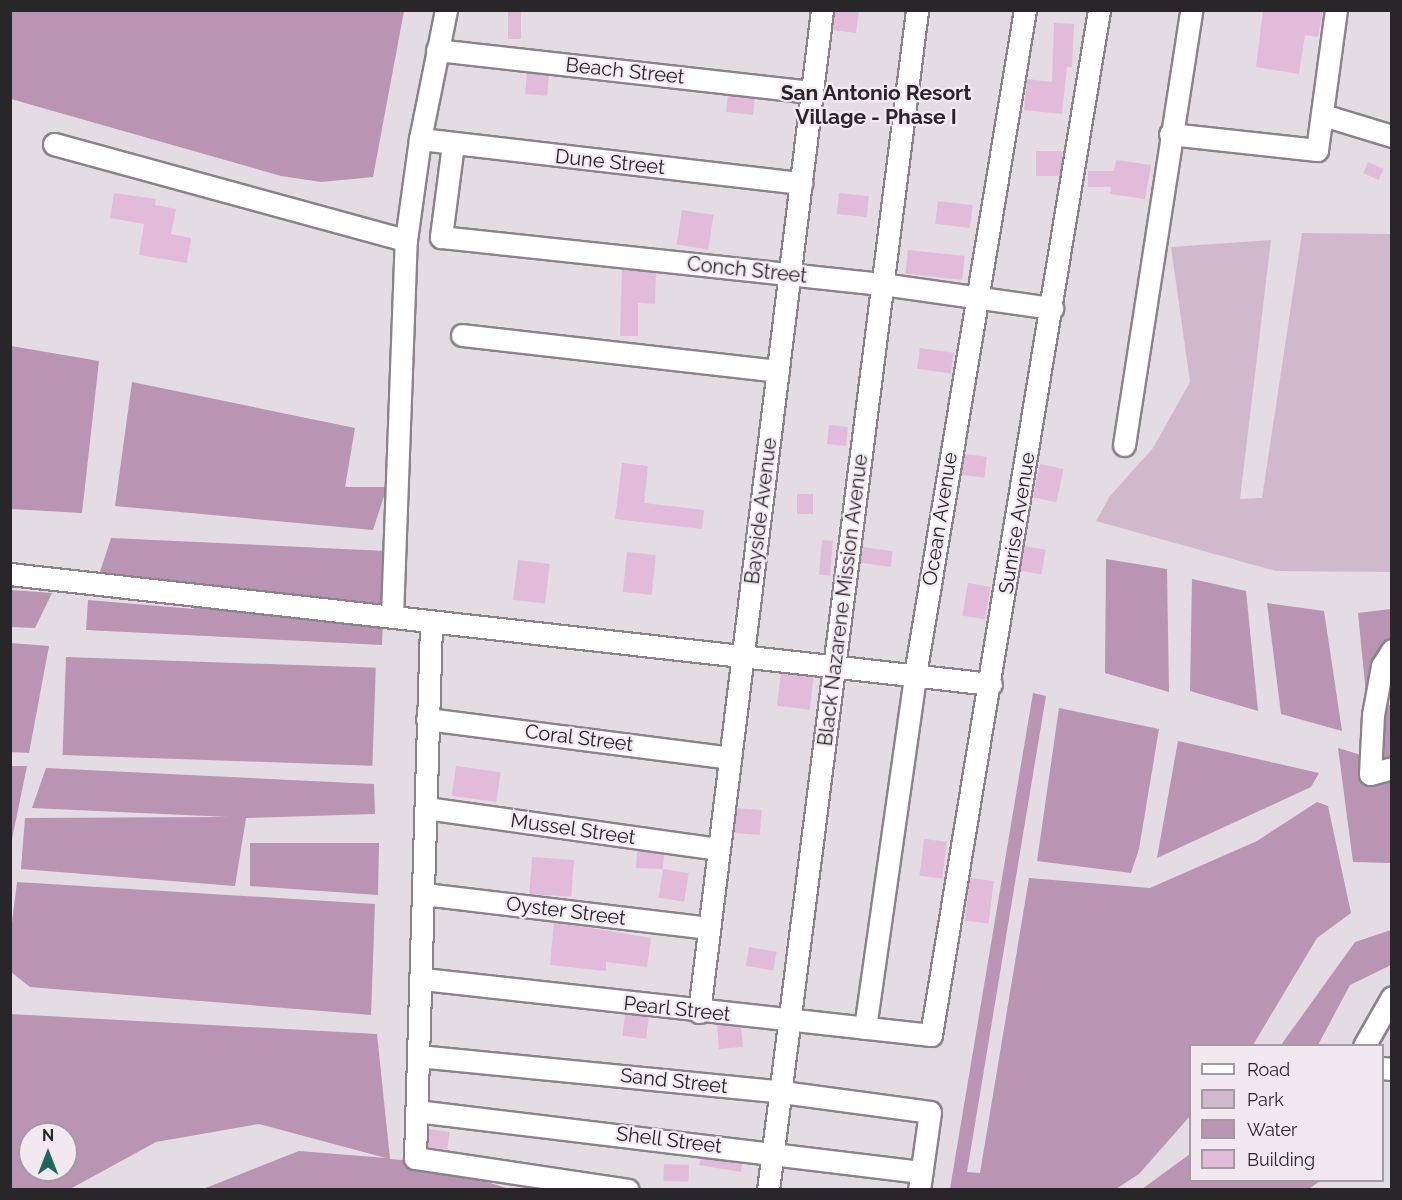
<!DOCTYPE html>
<style>
body{margin:0}
#map{position:relative;width:1402px;height:1200px;overflow:hidden;background:#e3dce2;font-family:Raleway,sans-serif}
div>[style]{position:absolute}
[style*='--x']{left:calc(var(--x)*1px);top:calc(var(--y)*1px);width:calc(var(--w)*1px);rotate:calc(var(--a)*1deg)}
.green>*{inset:0;background:#d0b9cc}
.water>*{inset:0;background:#b994b3;transform-origin:0 0}
.building>*{inset:0;background:#e2bbdb;transform-origin:0 0}
.roads{filter:drop-shadow(2px 0 #8a8389) drop-shadow(-2px 0 #8a8389) drop-shadow(0 2px #8a8389) drop-shadow(0 -2px #8a8389)}
.minor>*{height:21px;margin:-10.5px;padding:0 10.5px;transform-origin:10.5px;border-radius:10.5px;background:#fff}
span{translate:-50% -50%;white-space:nowrap;text-align:center;line-height:1.15;-webkit-text-stroke:4.5px #f1e9ef;paint-order:stroke}
.street-label{font-size:20px;color:#292629}
.neighbourhood-label{font-size:21px;color:#292629;font-weight:700}
.frame{position:absolute;inset:0;border:12px solid #292629;pointer-events:none}
.legend{position:absolute;left:1189px;top:1044px;width:195px;height:138px;box-sizing:border-box;background:#f1e9ef;border:2px solid #a19ba0;margin:0;padding:8px 10px;list-style:none;font-size:18px;color:#292629}
.legend li{display:flex;align-items:center;gap:12px;height:30px}
.legend b{width:30px;border:2px solid #a19ba0}
.north{position:absolute;left:18px;top:1122px;width:60px;height:60px;box-sizing:border-box;background:#f1e9ef;border:2px solid #a19ba0;border-radius:50%;rotate:0deg;font-size:16px;font-weight:700;line-height:24px;text-align:center;color:#292629}
.north::after{content:'';display:block;margin:auto;width:21px;height:27px;background:#1f675d;clip-path:polygon(50% 0,100% 100%,50% 72%,0 100%)}
</style>
<div id="map">
<div class="green">
<i style="clip-path:polygon(1302px 233px,1391px 234px,1391px 572px,1276px 571px,1096px 521px,1110px 496px,1153px 448px,1190px 382px,1171px 247px,1271px 240px,1240px 499px,1262px 498px)"></i>
</div>
<div class="water">
<i style="clip-path:polygon(10px 11px,404px 11px,373px 177px,321px 182px,281px 176px,11px 99px)"></i>
<i style="clip-path:polygon(11px 346px,99px 361px,82px 513px,11px 509px)"></i>
<i style="clip-path:polygon(132px 382px,355px 428px,345px 487px,387px 487px,373px 530px,115px 506px)"></i>
<i style="clip-path:polygon(111px 538px,386px 551px,382px 645px,86px 630px,88px 600px,194px 609px,190px 582px,99px 575px)"></i>
<i style="clip-path:polygon(1106px 559px,1167px 569px,1169px 692px,1105px 673px)"></i>
<i style="clip-path:polygon(1192px 579px,1246px 591px,1258px 711px,1190px 691px)"></i>
<i style="clip-path:polygon(11px 590px,52px 593px,35px 628px,11px 627px)"></i>
<i style="clip-path:polygon(1267px 603px,1324px 611px,1342px 731px,1281px 714px)"></i>
<i style="clip-path:polygon(1391px 609px,1391px 692px,1375px 695px,1391px 706px,1391px 863px,1353px 862px,1338px 748px,1361px 755px,1371px 745px,1358px 613px)"></i>
<i style="clip-path:polygon(11px 643px,49px 646px,29px 753px,11px 752px)"></i>
<i style="left:66px;top:657px;width:310px;height:98px;rotate:2deg"></i>
<i style="clip-path:polygon(1033px 693px,1046px 696px,967px 1172px,980px 1173px,1029px 878px,1150px 888px,1257px 841px,1317px 802px,1328px 806px,1351px 913px,1317px 938px,1253px 1045px,1190px 1046px,1190px 1116px,1139px 1174px,1116px 1189px,950px 1189px)"></i>
<i style="clip-path:polygon(1059px 708px,1159px 729px,1139px 849px,1131px 873px,1037px 861px)"></i>
<i style="clip-path:polygon(1178px 741px,1319px 773px,1311px 787px,1157px 858px)"></i>
<i style="clip-path:polygon(11px 766px,27px 766px,11px 844px,10px 766px)"></i>
<i style="clip-path:polygon(46px 768px,374px 784px,375px 814px,246px 818px,235px 886px,21px 869px,25px 818px,228px 817px,32px 808px)"></i>
<i style="clip-path:polygon(250px 843px,379px 843px,378px 895px,250px 886px)"></i>
<i style="clip-path:polygon(17px 882px,375px 904px,371px 1015px,30px 987px,11px 972px,11px 931px)"></i>
<i style="clip-path:polygon(1391px 930px,1391px 965px,1350px 985px,1318px 1045px,1281px 1045px,1355px 942px)"></i>
<i style="clip-path:polygon(evenodd,10px 1014px,377px 1034px,390px 1159px,425px 1162px,509px 1189px,203px 1189px,299px 1151px,386px 1158px,259px 1124px,156px 1142px,70px 1189px,11px 1189px,10px 1014px,30px 1134px,66px 1134px,66px 1170px,30px 1170px,30px 1134px)"></i>
<i style="clip-path:polygon(1190px 1154px,1190px 1180px,1320px 1181px,1309px 1189px,1142px 1189px)"></i>
</div>
<div class="building">
<i style="left:508px;top:10px;width:13px;height:29px"></i>
<i style="clip-path:polygon(835px 10px,859px 10px,856px 33px,832px 30px)"></i>
<i style="clip-path:polygon(1263px 10px,1323px 10px,1318px 37px,1305px 35px,1299px 74px,1256px 67px)"></i>
<i style="clip-path:polygon(1054px 23px,1074px 24px,1072px 67px,1067px 67px,1062px 114px,1024px 110px,1027px 79px,1052px 82px)"></i>
<i style="left:527px;top:73px;width:22px;height:21px;rotate:5deg"></i>
<i style="left:728px;top:95px;width:27px;height:17px;rotate:6deg"></i>
<i style="left:1036px;top:151px;width:26px;height:25px"></i>
<i style="clip-path:polygon(1116px 160px,1151px 165px,1145px 199px,1110px 194px,1111px 187px,1088px 187px,1088px 171px,1114px 171px)"></i>
<i style="left:1368px;top:162px;width:17px;height:12px;rotate:24deg"></i>
<i style="clip-path:polygon(114px 193px,156px 199px,155px 205px,176px 209px,171px 234px,191px 238px,187px 263px,139px 255px,144px 224px,110px 218px)"></i>
<i style="left:839px;top:193px;width:30px;height:21px;rotate:6deg"></i>
<i style="left:938px;top:201px;width:35px;height:23px;rotate:7deg"></i>
<i style="left:682px;top:210px;width:32px;height:35px;rotate:9deg"></i>
<i style="left:908px;top:250px;width:57px;height:24px;rotate:6deg"></i>
<i style="clip-path:polygon(622px 269px,656px 273px,655px 304px,638px 303px,638px 336px,620px 336px)"></i>
<i style="left:920px;top:348px;width:34px;height:21px;rotate:8deg"></i>
<i style="left:829px;top:425px;width:19px;height:19px;rotate:6deg"></i>
<i style="left:964px;top:454px;width:23px;height:21px;rotate:7deg"></i>
<i style="clip-path:polygon(622px 463px,648px 466px,644px 503px,704px 510px,702px 529px,615px 519px)"></i>
<i style="left:1040px;top:464px;width:24px;height:34px;rotate:12deg"></i>
<i style="left:797px;top:494px;width:16px;height:20px"></i>
<i style="left:822px;top:540px;width:11px;height:35px;rotate:5deg"></i>
<i style="left:1024px;top:546px;width:22px;height:25px;rotate:10deg"></i>
<i style="left:863px;top:547px;width:30px;height:16px;rotate:8deg"></i>
<i style="left:627px;top:552px;width:29px;height:40px;rotate:6deg"></i>
<i style="left:518px;top:560px;width:32px;height:40px;rotate:7deg"></i>
<i style="left:968px;top:583px;width:23px;height:33px;rotate:10deg"></i>
<i style="left:781px;top:673px;width:33px;height:33px;rotate:7deg"></i>
<i style="left:456px;top:766px;width:45px;height:30px;rotate:8deg"></i>
<i style="left:737px;top:808px;width:25px;height:25px;rotate:5deg"></i>
<i style="left:924px;top:839px;width:23px;height:37px;rotate:7deg"></i>
<i style="clip-path:polygon(637px 850px,664px 854px,663px 869px,636px 868px)"></i>
<i style="left:532px;top:857px;width:42px;height:37px;rotate:4deg"></i>
<i style="left:663px;top:869px;width:26px;height:29px;rotate:9deg"></i>
<i style="left:970px;top:878px;width:24px;height:43px;rotate:7deg"></i>
<i style="clip-path:polygon(554px 922px,651px 938px,647px 967px,606px 962px,606px 971px,550px 965px)"></i>
<i style="left:749px;top:947px;width:28px;height:19px;rotate:10deg"></i>
<i style="left:625px;top:1014px;width:24px;height:22px;rotate:7deg"></i>
<i style="clip-path:polygon(717px 1024px,741px 1027px,743px 1047px,719px 1049px)"></i>
<i style="left:429px;top:1129px;width:21px;height:18px;rotate:8deg"></i>
<i style="clip-path:polygon(701px 1158px,742px 1163px,741px 1172px,699px 1165px)"></i>
<i style="left:664px;top:1164px;width:25px;height:17px;rotate:2deg"></i>
</div>
<div class="roads">
<div class="minor">
<i style="--x:437;--y:50;--w:377;--a:6.4"></i>
<i style="--x:1323;--y:115;--w:72;--a:16.9"></i>
<i style="--x:1170;--y:134;--w:148;--a:6.2"></i>
<i style="--x:1317;--y:150;--w:141;--a:-82.3"></i>
<i style="--x:420;--y:139;--w:384;--a:6.6"></i>
<i style="--x:54;--y:144;--w:365;--a:15.3"></i>
<i style="--x:453;--y:144;--w:94;--a:97.4"></i>
<i style="--x:441;--y:237;--w:444;--a:6.1"></i>
<i style="--x:883;--y:284;--w:171;--a:8.1"></i>
<i style="--x:462;--y:335;--w:318;--a:6.5"></i>
<i style="--x:1124;--y:445;--w:440;--a:-81.2"></i>
<i style="--x:10;--y:574;--w:987;--a:6.4"></i>
<i style="--x:392;--y:616;--w:376;--a:-87.9"></i>
<i style="--x:406;--y:240;--w:102;--a:-82.1"></i>
<i style="--x:420;--y:139;--w:132;--a:-78.6"></i>
<i style="--x:431;--y:624;--w:534;--a:91.72"></i>
<i style="--x:415;--y:1158;--w:215;--a:8.5"></i>
<i style="--x:1392;--y:650;--w:19;--a:122"></i>
<i style="--x:1382;--y:666;--w:50;--a:100.4"></i>
<i style="--x:1373;--y:715;--w:59;--a:92.9"></i>
<i style="--x:1370;--y:774;--w:23;--a:-15"></i>
<i style="--x:427;--y:719;--w:305;--a:7.3"></i>
<i style="--x:426;--y:808;--w:296;--a:8"></i>
<i style="--x:424;--y:894;--w:287;--a:6.8"></i>
<i style="--x:423;--y:979;--w:511;--a:6.29"></i>
<i style="--x:931;--y:1035;--w:1039;--a:-80.69"></i>
<i style="--x:699;--y:1012;--w:1010;--a:-83"></i>
<i style="--x:865;--y:1028;--w:357;--a:-81.9"></i>
<i style="--x:915;--y:675;--w:674;--a:-80.61"></i>
<i style="--x:1364;--y:1046;--w:56;--a:-60.3"></i>
<i style="--x:418;--y:1056;--w:366;--a:5.6"></i>
<i style="--x:782;--y:1092;--w:149;--a:7.7"></i>
<i style="--x:930;--y:1112;--w:79;--a:98"></i>
<i style="--x:1382;--y:1068;--w:10;--a:6"></i>
<i style="--x:416;--y:1111;--w:509;--a:6.89"></i>
<i style="--x:768;--y:1190;--w:1189;--a:-82.8"></i>
</div>
</div>
<div class="street-label">
<span style="left:625px;top:71px;rotate:6deg">Beach Street</span>
<span style="left:610px;top:162px;rotate:6deg">Dune Street</span>
<span style="left:747px;top:270px;rotate:6deg">Conch Street</span>
<span style="left:761px;top:511px;rotate:-83deg">Bayside Avenue</span>
<span style="left:940px;top:519px;rotate:-81deg">Ocean Avenue</span>
<span style="left:1017px;top:523px;rotate:-81deg">Sunrise Avenue</span>
<span style="left:843px;top:600px;rotate:-83deg">Black Nazarene Mission Avenue</span>
<span style="left:579px;top:738px;rotate:7deg">Coral Street</span>
<span style="left:573px;top:829px;rotate:8deg">Mussel Street</span>
<span style="left:566px;top:911px;rotate:7deg">Oyster Street</span>
<span style="left:677px;top:1009px;rotate:6deg">Pearl Street</span>
<span style="left:674px;top:1081px;rotate:6deg">Sand Street</span>
<span style="left:669px;top:1140px;rotate:7deg">Shell Street</span>
</div>
<div class="neighbourhood-label">
<span style="left:876px;top:105px">San Antonio Resort<br>Village - Phase I</span>
</div>
<div class="frame"></div>
<ul class="legend">
<li><b style="height:8px;background:#fff"></b>Road</li>
<li><b style="height:16px;background:#d0b9cc"></b>Park</li>
<li><b style="height:16px;background:#b994b3"></b>Water</li>
<li><b style="height:16px;background:#e2bbdb"></b>Building</li>
</ul>
<div class="north">N</div>
</div>
